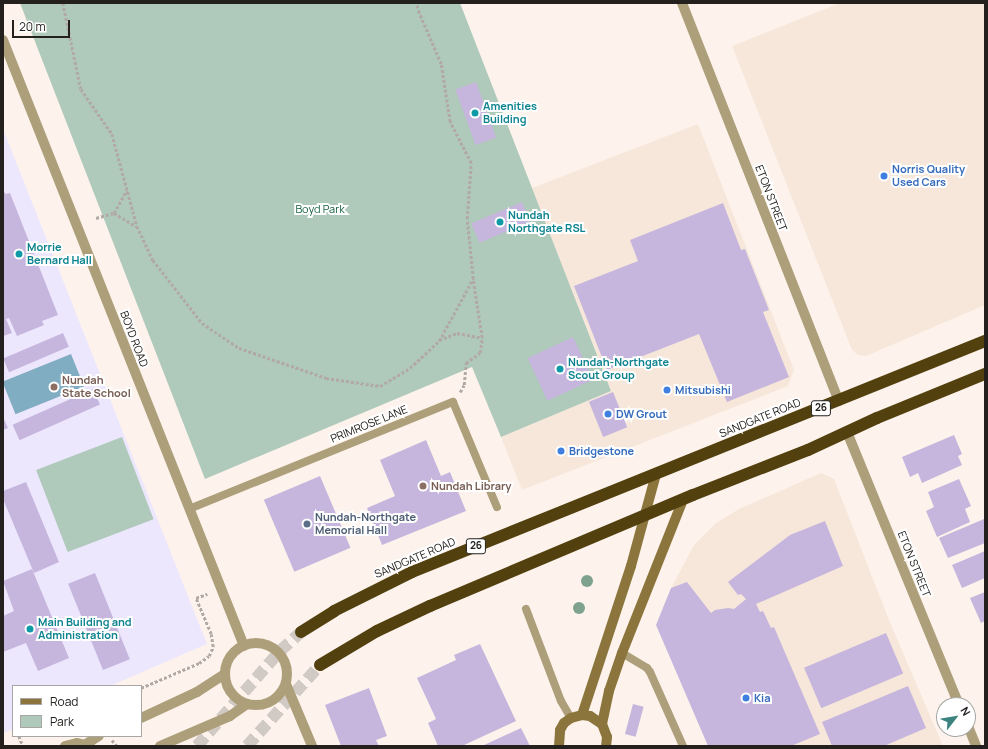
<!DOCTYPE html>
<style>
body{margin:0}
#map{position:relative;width:988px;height:749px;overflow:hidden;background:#fdf3ec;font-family:Manrope,sans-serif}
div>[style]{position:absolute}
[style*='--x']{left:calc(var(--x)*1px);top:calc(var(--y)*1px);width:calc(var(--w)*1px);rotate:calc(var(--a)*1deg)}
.built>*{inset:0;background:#f7e7db}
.education>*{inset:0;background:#ede7fe}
.green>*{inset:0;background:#afc9ba;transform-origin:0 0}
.water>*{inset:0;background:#80adc1;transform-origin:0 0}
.building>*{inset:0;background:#c6b6dd;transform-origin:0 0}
.highway-tunnel>*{height:12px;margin-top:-6px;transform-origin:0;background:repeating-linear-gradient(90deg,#d1c9c3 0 12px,transparent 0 18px)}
.path>*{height:2.5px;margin-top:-1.25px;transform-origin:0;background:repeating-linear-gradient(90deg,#b1a9a4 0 3px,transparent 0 5px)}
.lane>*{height:8px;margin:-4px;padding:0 4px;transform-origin:4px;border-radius:4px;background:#ae9f7b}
.street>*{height:10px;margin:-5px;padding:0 5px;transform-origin:5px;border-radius:5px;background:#ae9f7b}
.street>.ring{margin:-5px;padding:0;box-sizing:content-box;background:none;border:10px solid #ae9f7b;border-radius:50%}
.secondary>*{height:10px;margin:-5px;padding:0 5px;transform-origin:5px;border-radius:5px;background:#8b753d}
.highway>*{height:12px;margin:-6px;padding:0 6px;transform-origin:6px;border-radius:6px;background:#52400e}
.trees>*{width:12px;height:12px;margin:-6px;border-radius:50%;background:#7ea28d}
.dots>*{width:11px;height:11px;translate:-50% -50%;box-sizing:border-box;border:2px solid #fff;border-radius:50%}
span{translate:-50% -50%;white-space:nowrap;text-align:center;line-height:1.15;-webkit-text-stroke:4px #fff;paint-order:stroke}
.shield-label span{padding:1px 3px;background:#fff;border:1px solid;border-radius:3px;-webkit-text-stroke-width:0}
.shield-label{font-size:10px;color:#23201e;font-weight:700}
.culture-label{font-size:11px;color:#0d838f;font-weight:700}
.left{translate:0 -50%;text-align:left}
.shop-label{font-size:11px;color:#366cbe;font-weight:700}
.street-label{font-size:11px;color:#23201e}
.park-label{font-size:11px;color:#165f40}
.education-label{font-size:11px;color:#785e54;font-weight:700}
.service-label{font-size:11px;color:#4e5e75;font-weight:700}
.frame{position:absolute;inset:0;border:4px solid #23201e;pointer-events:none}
.legend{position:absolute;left:12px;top:685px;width:130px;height:52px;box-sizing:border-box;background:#fff;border:1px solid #a7a6a5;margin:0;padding:5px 7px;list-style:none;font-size:12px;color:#23201e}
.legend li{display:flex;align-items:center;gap:8px;height:20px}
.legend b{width:20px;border:1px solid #a7a6a5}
.north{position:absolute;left:936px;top:697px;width:40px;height:40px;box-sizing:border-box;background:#fff;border:1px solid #a7a6a5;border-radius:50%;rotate:59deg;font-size:11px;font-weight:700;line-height:16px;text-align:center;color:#23201e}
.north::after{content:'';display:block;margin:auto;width:14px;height:18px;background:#3c8380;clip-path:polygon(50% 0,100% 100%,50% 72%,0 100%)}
.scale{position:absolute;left:12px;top:20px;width:58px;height:18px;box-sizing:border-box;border:2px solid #23201e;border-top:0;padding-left:5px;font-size:12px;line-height:14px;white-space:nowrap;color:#23201e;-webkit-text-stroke:3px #fff;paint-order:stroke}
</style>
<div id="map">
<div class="built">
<i style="clip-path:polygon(840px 3px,985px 3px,985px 305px,866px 356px,858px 355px,852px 350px,732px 46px)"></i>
<i style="clip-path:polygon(698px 124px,794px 370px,788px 386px,522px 490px,501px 437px,611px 391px,532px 188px)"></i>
<i style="clip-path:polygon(821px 473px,834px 479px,889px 620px,943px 746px,708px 746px,671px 588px,694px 545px,716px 523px,739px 509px)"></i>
</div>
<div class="education">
<i style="clip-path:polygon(3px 129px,207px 644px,110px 686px,13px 686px,13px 729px,3px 733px)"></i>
</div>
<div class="green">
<i style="clip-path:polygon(20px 3px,460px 3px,611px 391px,501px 437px,472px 367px,205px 479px)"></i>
<i style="left:122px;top:437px;width:88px;height:92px;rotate:69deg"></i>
</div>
<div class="water">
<i style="left:71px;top:354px;width:35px;height:74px;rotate:68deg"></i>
</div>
<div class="building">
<i style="left:476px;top:82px;width:59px;height:22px;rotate:70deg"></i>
<i style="clip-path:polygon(3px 191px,6px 194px,10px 193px,58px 315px,42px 321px,44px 325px,17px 336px,9px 318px,6px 319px,12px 333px,3px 336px)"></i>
<i style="left:522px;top:202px;width:21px;height:55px;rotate:67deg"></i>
<i style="clip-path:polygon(723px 203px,741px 250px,745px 249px,769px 310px,763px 312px,789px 377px,727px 402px,699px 334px,607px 370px,574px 286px,638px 261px,630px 240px)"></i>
<i style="left:63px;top:333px;width:15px;height:65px;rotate:67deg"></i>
<i style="left:573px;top:337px;width:47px;height:50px;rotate:65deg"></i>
<i style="left:93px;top:389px;width:17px;height:88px;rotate:66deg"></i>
<i style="left:613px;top:392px;width:38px;height:26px;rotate:68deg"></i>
<i style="clip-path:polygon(3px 417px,8px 428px,3px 430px)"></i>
<i style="clip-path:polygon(954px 435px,962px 454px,958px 456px,962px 465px,922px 483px,918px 473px,910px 477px,902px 457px)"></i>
<i style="clip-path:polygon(426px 440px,441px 476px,450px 472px,466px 511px,382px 545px,367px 508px,395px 496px,380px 460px)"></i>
<i style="left:320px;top:476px;width:78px;height:61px;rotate:67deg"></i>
<i style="clip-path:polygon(959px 479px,971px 506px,965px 509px,970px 522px,937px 537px,926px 511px,934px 507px,928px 492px)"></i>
<i style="clip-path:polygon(26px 482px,59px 562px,34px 573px,3px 499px,3px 491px)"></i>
<i style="clip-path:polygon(984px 519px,985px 543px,948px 558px,939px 538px)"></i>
<i style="clip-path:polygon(825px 521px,843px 566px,756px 604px,760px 612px,763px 611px,771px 628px,774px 627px,820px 734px,791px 746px,708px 746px,656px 625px,671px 588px,687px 582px,711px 613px,715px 610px,728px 608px,734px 609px,746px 599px,741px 594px,738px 595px,728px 582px,790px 535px)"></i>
<i style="clip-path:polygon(985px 551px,985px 578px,962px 588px,952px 565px)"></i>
<i style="clip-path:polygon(32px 569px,69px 658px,38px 671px,26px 643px,3px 652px,3px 616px,14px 611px,3px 581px)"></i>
<i style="left:95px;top:573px;width:93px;height:29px;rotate:68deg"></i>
<i style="clip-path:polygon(985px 592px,985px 621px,981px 623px,970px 598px)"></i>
<i style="left:886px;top:633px;width:44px;height:89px;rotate:67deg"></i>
<i style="clip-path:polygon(480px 644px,516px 721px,462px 746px,438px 746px,428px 723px,436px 719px,417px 678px,456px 660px,454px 655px)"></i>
<i style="clip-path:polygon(908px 686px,926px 728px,884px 746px,832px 746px,822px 722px)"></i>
<i style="clip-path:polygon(369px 688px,387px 736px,376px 740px,379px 746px,341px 746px,325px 705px)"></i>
<i style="left:633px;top:704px;width:11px;height:31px;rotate:15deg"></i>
<i style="clip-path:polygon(521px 728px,530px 746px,482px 746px)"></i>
</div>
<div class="highway-tunnel">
<i style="--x:197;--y:746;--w:126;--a:-48.9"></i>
<i style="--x:280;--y:651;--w:28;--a:-42"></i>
<i style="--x:247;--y:746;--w:109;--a:-48"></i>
</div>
<div class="path">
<i style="--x:63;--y:3;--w:88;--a:78.2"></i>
<i style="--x:81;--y:89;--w:55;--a:55.4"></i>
<i style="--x:112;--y:134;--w:95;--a:74.8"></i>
<i style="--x:137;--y:226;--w:38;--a:65"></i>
<i style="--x:153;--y:260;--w:80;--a:52.1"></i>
<i style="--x:202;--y:323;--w:45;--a:34"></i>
<i style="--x:239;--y:348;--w:92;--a:19"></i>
<i style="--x:326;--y:378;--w:55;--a:8.4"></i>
<i style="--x:380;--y:386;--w:35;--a:-31"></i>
<i style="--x:410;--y:368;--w:40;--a:-43"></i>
<i style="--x:439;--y:341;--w:71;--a:-61.3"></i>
<i style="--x:473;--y:279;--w:60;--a:-95.7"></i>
<i style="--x:467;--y:219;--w:56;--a:-85.9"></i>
<i style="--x:471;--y:163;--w:46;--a:-117.1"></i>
<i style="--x:450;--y:122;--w:59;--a:-98.8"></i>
<i style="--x:441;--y:64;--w:56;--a:-113.3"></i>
<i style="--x:419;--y:13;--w:10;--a:-107"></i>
<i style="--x:114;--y:213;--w:26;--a:31"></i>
<i style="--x:96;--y:218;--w:19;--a:-16"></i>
<i style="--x:114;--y:213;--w:26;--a:-61"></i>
<i style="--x:439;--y:340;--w:19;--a:-21"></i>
<i style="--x:457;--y:333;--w:25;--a:11"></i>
<i style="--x:460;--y:392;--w:8;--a:-60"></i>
<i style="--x:464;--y:385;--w:22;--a:-85"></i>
<i style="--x:466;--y:363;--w:17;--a:-36"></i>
<i style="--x:480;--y:353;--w:15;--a:-82"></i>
<i style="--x:482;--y:338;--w:59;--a:-98.8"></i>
<i style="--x:141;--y:688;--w:63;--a:-23.3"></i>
<i style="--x:199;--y:663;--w:12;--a:-35"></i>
<i style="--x:209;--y:656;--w:10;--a:-66"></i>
<i style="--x:213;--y:647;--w:13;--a:-99"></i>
<i style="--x:211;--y:634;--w:39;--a:-113"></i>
<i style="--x:196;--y:598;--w:12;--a:-20"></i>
<i style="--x:19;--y:736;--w:11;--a:68"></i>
<i style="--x:112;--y:740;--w:8;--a:50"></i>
</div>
<div class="lane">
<i style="--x:189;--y:509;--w:285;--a:-22.1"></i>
<i style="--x:453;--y:402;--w:114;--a:67.3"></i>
<i style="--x:526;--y:609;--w:98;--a:69.2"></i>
<i style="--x:561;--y:701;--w:20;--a:60"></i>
<i style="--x:622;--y:653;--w:29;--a:31"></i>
<i style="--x:647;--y:668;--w:5;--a:53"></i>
<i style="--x:650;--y:672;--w:81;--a:66"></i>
</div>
<div class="street">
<i style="--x:682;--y:3;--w:428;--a:68.5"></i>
<i style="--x:3;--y:40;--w:652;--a:68.31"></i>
<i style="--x:847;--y:432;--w:295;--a:67.7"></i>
<i class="ring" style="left:225px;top:643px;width:52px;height:52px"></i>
<i style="--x:286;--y:684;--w:67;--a:67.2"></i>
<i style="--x:141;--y:718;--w:62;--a:-24.9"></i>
<i style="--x:197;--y:692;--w:33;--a:-33"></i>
<i style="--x:968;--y:726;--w:22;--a:68"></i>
<i style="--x:86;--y:744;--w:15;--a:-32"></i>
<i style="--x:65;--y:746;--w:12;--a:-14"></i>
<i style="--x:77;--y:743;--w:13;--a:13"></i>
<i style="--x:160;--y:746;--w:76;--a:-23.2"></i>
<i style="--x:230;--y:716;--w:21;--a:-35"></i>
</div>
<div class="secondary">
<i style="--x:582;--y:715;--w:157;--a:-71.8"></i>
<i style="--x:631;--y:566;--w:95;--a:-74.8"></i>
<i style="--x:602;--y:724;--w:34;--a:-78"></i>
<i style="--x:609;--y:691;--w:40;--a:-71.1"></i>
<i style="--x:622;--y:653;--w:165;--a:-68.3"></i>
<i style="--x:559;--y:746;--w:16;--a:-86"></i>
<i style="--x:560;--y:730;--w:8;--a:-60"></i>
<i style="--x:564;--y:723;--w:9;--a:-36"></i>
<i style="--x:571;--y:718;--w:11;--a:-15"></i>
<i style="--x:582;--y:715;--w:8;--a:7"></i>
<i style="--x:590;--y:716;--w:14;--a:34"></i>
<i style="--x:602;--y:724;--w:14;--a:69"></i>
<i style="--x:607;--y:737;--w:9;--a:96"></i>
</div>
<div class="highway">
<i style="--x:301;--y:632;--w:39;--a:-32"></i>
<i style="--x:334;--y:611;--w:87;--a:-26.6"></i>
<i style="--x:412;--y:572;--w:618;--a:-21.96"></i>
<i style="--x:320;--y:665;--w:66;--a:-30.8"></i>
<i style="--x:377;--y:631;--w:59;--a:-25.3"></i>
<i style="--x:430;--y:606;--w:285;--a:-22.9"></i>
<i style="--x:693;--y:495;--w:123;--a:-21.4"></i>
<i style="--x:808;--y:450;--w:76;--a:-24.9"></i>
<i style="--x:877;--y:418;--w:117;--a:-22.2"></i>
</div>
<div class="trees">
<i style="left:587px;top:581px"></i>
<i style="left:579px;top:608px"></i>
</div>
<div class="dots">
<i style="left:475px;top:113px;background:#0f9aa8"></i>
<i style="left:884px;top:176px;background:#3f7fe0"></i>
<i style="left:500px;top:222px;background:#0f9aa8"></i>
<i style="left:19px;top:254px;background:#0f9aa8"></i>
<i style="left:560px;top:369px;background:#0f9aa8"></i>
<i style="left:54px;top:387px;background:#8d6e63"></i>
<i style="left:667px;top:390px;background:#3f7fe0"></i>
<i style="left:608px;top:414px;background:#3f7fe0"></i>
<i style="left:561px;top:451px;background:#3f7fe0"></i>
<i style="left:423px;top:486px;background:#8d6e63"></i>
<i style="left:307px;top:524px;background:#5c6f8a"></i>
<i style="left:30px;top:629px;background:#0f9aa8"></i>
<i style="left:746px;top:698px;background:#3f7fe0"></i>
</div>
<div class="shield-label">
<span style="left:821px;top:408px">26</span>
<span style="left:476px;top:546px">26</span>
</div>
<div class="culture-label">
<span class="left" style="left:483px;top:113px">Amenities<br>Building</span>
<span class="left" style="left:508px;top:222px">Nundah<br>Northgate RSL</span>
<span class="left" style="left:27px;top:254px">Morrie<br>Bernard Hall</span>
<span class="left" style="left:568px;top:369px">Nundah-Northgate<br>Scout Group</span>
<span class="left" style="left:38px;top:629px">Main Building and<br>Administration</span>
</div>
<div class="shop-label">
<span class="left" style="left:892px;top:176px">Norris Quality<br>Used Cars</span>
<span class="left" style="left:675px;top:390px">Mitsubishi</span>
<span class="left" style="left:616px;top:414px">DW Grout</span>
<span class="left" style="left:569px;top:451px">Bridgestone</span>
<span class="left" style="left:754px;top:698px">Kia</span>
</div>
<div class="street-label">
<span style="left:771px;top:198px;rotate:69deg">ETON STREET</span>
<span style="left:134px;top:339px;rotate:69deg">BOYD ROAD</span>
<span style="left:760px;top:418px;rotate:-22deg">SANDGATE ROAD</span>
<span style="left:369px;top:424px;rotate:-22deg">PRIMROSE LANE</span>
<span style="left:415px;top:558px;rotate:-23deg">SANDGATE ROAD</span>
<span style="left:914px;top:564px;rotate:68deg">ETON STREET</span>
</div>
<div class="park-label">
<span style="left:320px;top:209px">Boyd Park</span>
</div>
<div class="education-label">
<span class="left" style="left:62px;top:387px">Nundah<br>State School</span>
<span class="left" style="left:431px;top:486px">Nundah Library</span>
</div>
<div class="service-label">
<span class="left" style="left:315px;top:524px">Nundah-Northgate<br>Memorial Hall</span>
</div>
<div class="frame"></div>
<ul class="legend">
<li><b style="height:5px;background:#8b753d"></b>Road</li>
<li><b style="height:11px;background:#afc9ba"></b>Park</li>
</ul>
<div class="north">N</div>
<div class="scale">20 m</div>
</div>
